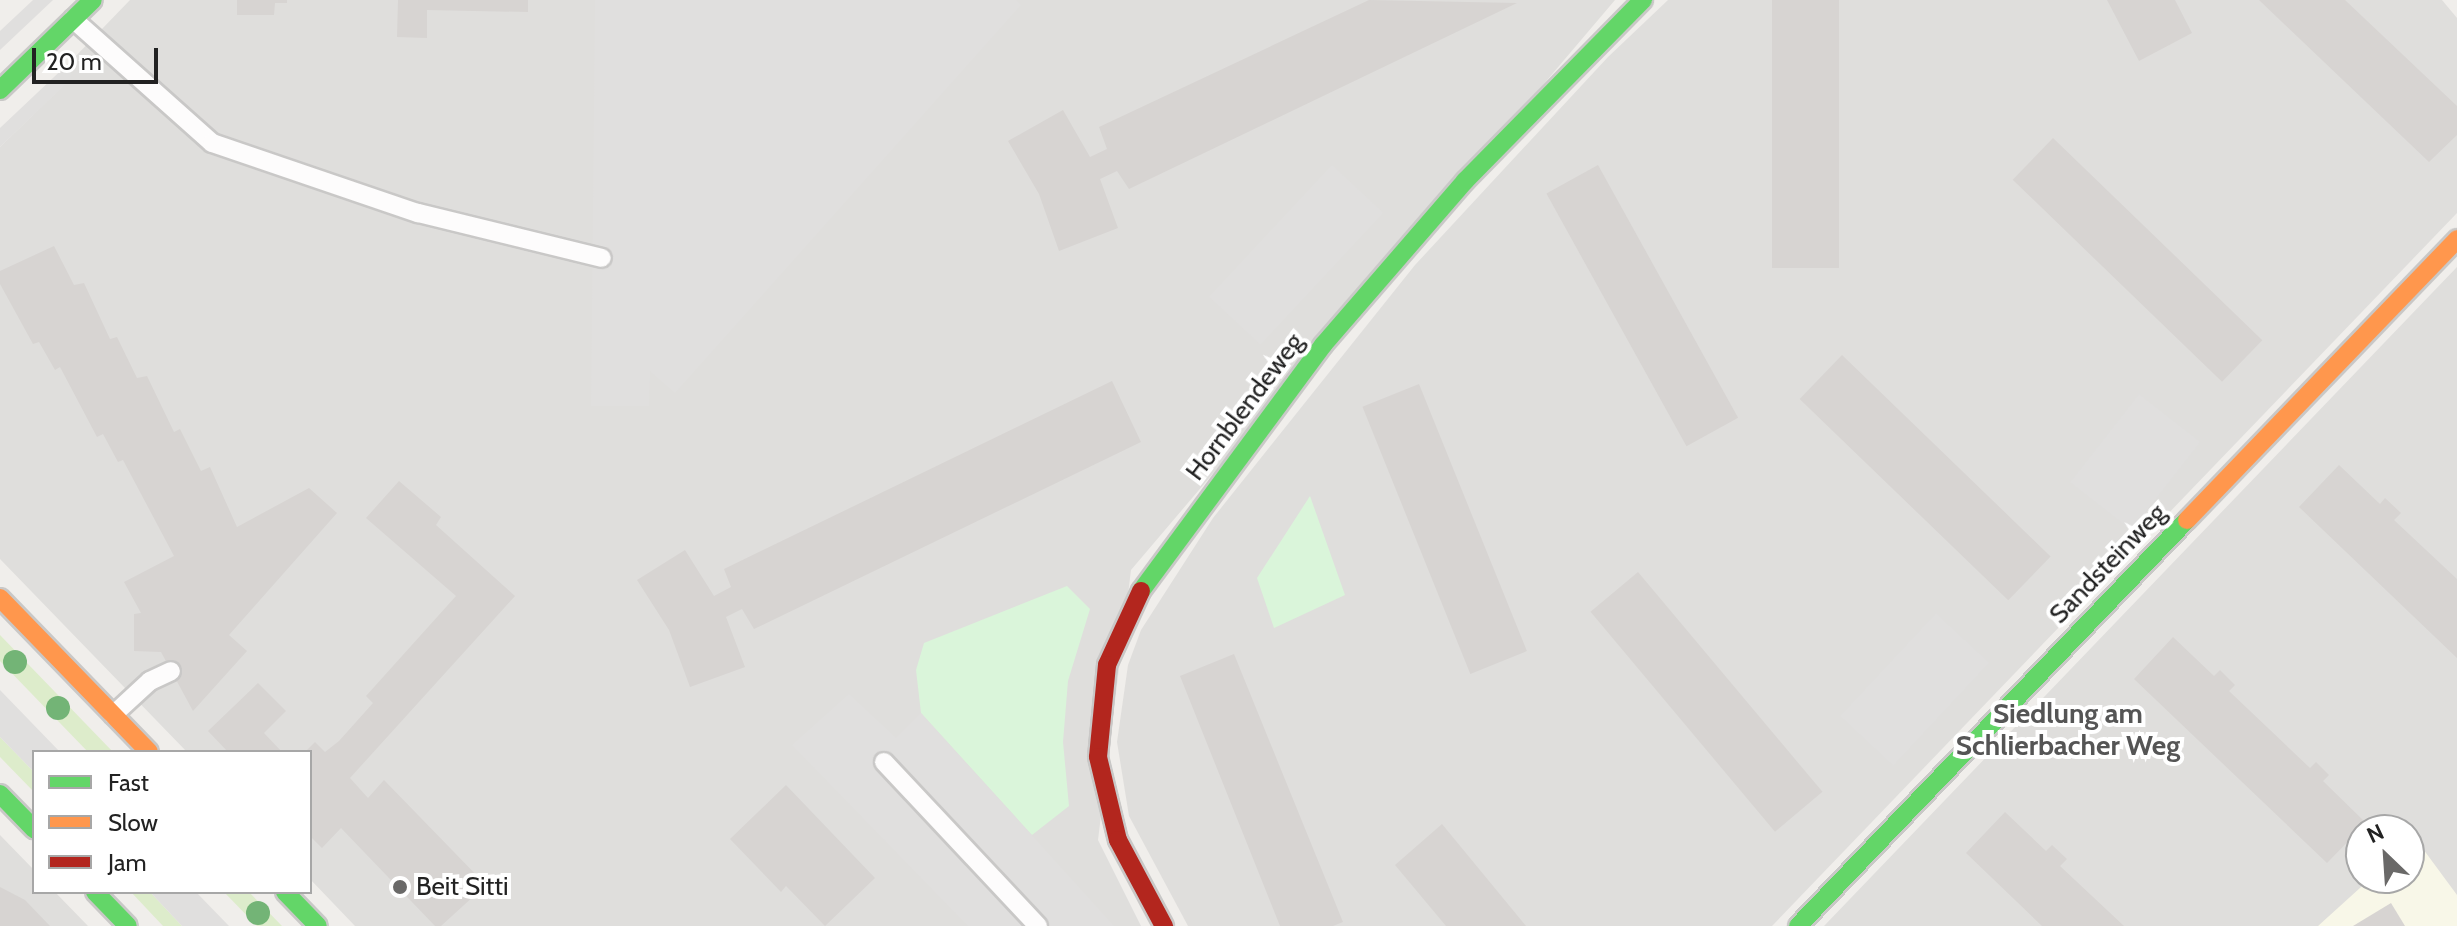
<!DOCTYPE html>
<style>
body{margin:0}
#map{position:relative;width:2457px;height:926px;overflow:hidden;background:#f0eeeb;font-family:Cabin,sans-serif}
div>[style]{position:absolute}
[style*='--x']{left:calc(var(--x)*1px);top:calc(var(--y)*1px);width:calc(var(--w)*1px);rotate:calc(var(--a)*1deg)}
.residential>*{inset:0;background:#dfdedc}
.education>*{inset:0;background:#f8f7e8}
.grass>*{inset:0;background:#ddeccb}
.park>*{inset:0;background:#daf5da}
.parking>*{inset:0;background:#e0dfde;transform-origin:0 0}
.building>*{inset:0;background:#d7d4d2;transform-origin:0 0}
.roads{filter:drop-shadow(2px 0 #c9c8c7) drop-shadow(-2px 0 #c9c8c7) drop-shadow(0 2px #c9c8c7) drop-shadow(0 -2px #c9c8c7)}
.lane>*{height:18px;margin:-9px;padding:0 9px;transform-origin:9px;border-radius:9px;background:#fdfcfc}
.fast>*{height:18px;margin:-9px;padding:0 9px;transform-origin:9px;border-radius:9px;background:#63d668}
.slow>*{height:18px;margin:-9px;padding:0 9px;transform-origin:9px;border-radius:9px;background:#ff974d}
.jam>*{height:18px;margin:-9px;padding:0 9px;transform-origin:9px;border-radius:9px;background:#b3261e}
.trees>*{width:24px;height:24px;margin:-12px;border-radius:50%;background:#73b476}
.dots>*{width:22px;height:22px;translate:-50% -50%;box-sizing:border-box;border:4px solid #fff;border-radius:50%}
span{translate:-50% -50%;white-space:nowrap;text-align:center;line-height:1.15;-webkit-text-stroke:8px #fff;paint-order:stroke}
.street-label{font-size:26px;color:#222}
.poi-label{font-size:26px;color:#222}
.left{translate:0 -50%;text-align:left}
.neighbourhood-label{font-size:28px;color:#555;font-weight:700}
.legend{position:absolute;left:32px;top:750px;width:280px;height:144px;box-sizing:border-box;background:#fff;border:2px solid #a7a7a7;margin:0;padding:10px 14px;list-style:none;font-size:24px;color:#222}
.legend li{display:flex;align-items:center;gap:16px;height:40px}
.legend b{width:40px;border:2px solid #a7a7a7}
.north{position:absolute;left:2345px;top:814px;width:80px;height:80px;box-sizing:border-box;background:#fff;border:2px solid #a7a7a7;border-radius:50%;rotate:335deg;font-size:22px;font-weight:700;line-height:32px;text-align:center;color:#222}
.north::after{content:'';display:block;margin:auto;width:28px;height:36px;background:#6a6968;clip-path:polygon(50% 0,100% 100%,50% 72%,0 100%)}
.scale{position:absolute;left:32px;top:48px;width:126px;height:36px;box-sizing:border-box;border:4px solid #222;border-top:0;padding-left:10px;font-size:24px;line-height:28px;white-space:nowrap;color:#222;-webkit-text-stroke:6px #fff;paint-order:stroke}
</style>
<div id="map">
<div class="residential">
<i style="clip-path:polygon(130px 0,1615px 0,1131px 570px,1098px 840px,1141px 926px,355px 926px,310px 879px,310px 752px,187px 752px,0 559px,0 147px,69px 80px,72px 60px)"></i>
<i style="clip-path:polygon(1668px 0,2442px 0,2457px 18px,2457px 213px,1772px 926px,1188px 926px,1129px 816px,1117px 742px,1128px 665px,1141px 630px,1213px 518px,1415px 265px,1608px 57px)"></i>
<i style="clip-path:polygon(evenodd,2457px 267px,2457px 926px,1824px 926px,2457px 267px,2361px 830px,2409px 830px,2409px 878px,2361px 878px,2361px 830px)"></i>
<i style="clip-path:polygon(0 835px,34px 870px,34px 892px,55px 892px,88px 926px,0 926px)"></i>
</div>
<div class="education">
<i style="clip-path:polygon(2415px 838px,2457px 895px,2457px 926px,2318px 926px,2371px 878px,2409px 878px,2409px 843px)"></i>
</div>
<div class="grass">
<i style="clip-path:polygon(0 635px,113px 752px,88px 752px,0 661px)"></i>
<i style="clip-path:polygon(0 737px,34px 772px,34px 792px,0 757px)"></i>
<i style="clip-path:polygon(131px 892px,150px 892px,182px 926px,163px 926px)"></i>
<i style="clip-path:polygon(224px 892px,249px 892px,282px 926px,257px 926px)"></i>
</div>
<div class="park">
<i style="clip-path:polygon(1310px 496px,1345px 595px,1274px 628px,1257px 578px)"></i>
<i style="clip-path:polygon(1067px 586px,1090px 609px,1068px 681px,1063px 742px,1069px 806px,1032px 835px,921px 713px,916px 670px,924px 643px)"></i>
</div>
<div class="parking">
<i style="clip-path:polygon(33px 0,53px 0,0 50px,0 31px)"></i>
<i style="clip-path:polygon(595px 0,1016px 0,1021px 5px,675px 393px,650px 371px,649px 406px,591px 406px)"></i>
<i style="clip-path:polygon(72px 60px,70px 80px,0 147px,0 128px)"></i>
<i style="left:1332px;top:165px;width:70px;height:180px;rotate:43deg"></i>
<i style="left:2139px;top:394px;width:78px;height:112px;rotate:38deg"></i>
<i style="left:1936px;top:613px;width:73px;height:141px;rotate:43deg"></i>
<i style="clip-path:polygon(0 690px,60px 752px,34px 752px,34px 772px,0 737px)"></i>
<i style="clip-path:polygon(849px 694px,896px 738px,921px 713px,1114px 926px,968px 926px,792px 745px)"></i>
<i style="clip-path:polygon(150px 892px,196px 892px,229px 926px,182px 926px)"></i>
</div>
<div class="building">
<i style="clip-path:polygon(237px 0,287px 0,287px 3px,275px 3px,274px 15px,237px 15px)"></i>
<i style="clip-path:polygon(398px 0,528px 0,528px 12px,427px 10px,427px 38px,397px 37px)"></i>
<i style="clip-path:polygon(1369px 0,1517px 3px,1129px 189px,1117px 171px,1100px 179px,1118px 228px,1059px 251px,1039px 194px,1008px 141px,1063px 110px,1090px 157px,1107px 149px,1099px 127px)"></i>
<i style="left:1772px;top:0;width:67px;height:268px"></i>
<i style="clip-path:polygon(2107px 0,2175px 0,2192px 33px,2139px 61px)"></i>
<i style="clip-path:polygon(2259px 0,2345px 0,2457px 106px,2457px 135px,2429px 162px)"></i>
<i style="left:2053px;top:138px;width:291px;height:58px;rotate:44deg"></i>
<i style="left:1598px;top:165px;width:289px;height:59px;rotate:61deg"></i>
<i style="clip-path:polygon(54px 246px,74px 285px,84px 283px,110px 339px,117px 337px,137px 378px,147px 376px,174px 432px,180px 429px,201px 471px,210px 467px,237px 527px,309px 488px,337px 513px,229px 635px,247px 651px,193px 711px,161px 652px,134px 651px,134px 614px,141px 613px,124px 582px,174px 556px,123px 460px,118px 462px,103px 434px,97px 437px,60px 367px,55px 370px,39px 342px,33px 344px,0 284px,0 271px)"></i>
<i style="left:1842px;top:355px;width:290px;height:61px;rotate:44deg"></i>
<i style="clip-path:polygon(1112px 381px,1141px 442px,754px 629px,742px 609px,726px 617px,745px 667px,690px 687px,669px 630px,637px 580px,685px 550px,714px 596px,731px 587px,724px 569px)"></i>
<i style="left:1419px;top:384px;width:288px;height:61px;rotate:68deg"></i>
<i style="clip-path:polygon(2339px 465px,2380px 504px,2385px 498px,2401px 513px,2394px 520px,2457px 579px,2457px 658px,2299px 507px)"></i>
<i style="clip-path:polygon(399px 481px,441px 517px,436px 525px,515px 596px,350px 778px,368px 798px,384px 780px,486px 885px,441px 926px,435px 926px,341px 828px,322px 848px,310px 836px,310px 752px,305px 752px,315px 742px,325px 752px,339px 741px,373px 703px,366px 696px,456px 596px,366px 518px)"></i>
<i style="left:1638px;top:572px;width:287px;height:62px;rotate:50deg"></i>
<i style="clip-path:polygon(2173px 637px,2214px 676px,2220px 670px,2235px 685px,2229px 691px,2310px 768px,2316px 762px,2329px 775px,2323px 781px,2366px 823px,2327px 863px,2134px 679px)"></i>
<i style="clip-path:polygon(1234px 654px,1343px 922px,1333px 926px,1280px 926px,1180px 676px)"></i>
<i style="clip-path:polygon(258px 683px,286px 711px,264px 733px,282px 752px,228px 752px,208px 731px)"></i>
<i style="clip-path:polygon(786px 785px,875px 878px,825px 926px,786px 886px,781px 892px,730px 839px)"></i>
<i style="clip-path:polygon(2005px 812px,2046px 851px,2052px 845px,2067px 859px,2060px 866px,2124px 926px,2042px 926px,1966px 853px)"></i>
<i style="clip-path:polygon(1442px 824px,1526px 926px,1446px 926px,1395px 865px)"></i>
<i style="clip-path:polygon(0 887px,25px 900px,50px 926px,0 926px)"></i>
<i style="clip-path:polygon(2391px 903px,2405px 926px,2353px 926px)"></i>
</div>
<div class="roads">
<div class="lane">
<i style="--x:73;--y:19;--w:186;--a:41.7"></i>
<i style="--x:212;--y:143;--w:218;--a:18.8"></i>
<i style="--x:418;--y:213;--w:189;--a:13.7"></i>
<i style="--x:113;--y:715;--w:50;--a:-42.6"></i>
<i style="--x:150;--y:681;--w:23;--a:-25"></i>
<i style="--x:884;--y:762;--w:225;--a:46.8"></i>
</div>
<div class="fast">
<i style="--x:0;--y:90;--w:129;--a:-44.1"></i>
<i style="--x:1141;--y:591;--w:306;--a:-53.5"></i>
<i style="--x:1323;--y:345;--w:217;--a:-49.1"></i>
<i style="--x:1465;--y:181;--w:254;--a:-45.5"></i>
<i style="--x:0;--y:794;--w:49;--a:45.8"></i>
<i style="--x:95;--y:892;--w:47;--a:45.9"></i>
<i style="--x:285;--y:892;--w:47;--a:45.9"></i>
<i style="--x:1798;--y:926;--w:562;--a:-46.23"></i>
</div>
<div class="slow">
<i style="--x:2187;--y:520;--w:390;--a:-46.1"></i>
<i style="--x:0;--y:598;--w:214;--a:45.9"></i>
</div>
<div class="jam">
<i style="--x:1141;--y:591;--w:81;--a:114.7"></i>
<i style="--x:1107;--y:665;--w:92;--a:95.6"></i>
<i style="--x:1098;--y:757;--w:85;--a:76.5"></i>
<i style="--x:1118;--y:840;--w:98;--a:61.9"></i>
</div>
</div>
<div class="trees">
<i style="left:15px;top:662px"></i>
<i style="left:58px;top:708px"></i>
<i style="left:258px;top:913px"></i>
</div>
<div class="dots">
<i style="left:400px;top:887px;background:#6a6968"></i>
</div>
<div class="street-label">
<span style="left:1245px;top:407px;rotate:-53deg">Hornblendeweg</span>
<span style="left:2108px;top:564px;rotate:-46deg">Sandsteinweg</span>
</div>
<div class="poi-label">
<span class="left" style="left:416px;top:887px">Beit Sitti</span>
</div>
<div class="neighbourhood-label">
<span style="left:2068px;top:729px">Siedlung am<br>Schlierbacher Weg</span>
</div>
<ul class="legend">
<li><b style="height:10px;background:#63d668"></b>Fast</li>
<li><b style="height:10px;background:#ff974d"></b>Slow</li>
<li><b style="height:10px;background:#b3261e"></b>Jam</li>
</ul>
<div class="north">N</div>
<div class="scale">20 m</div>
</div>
